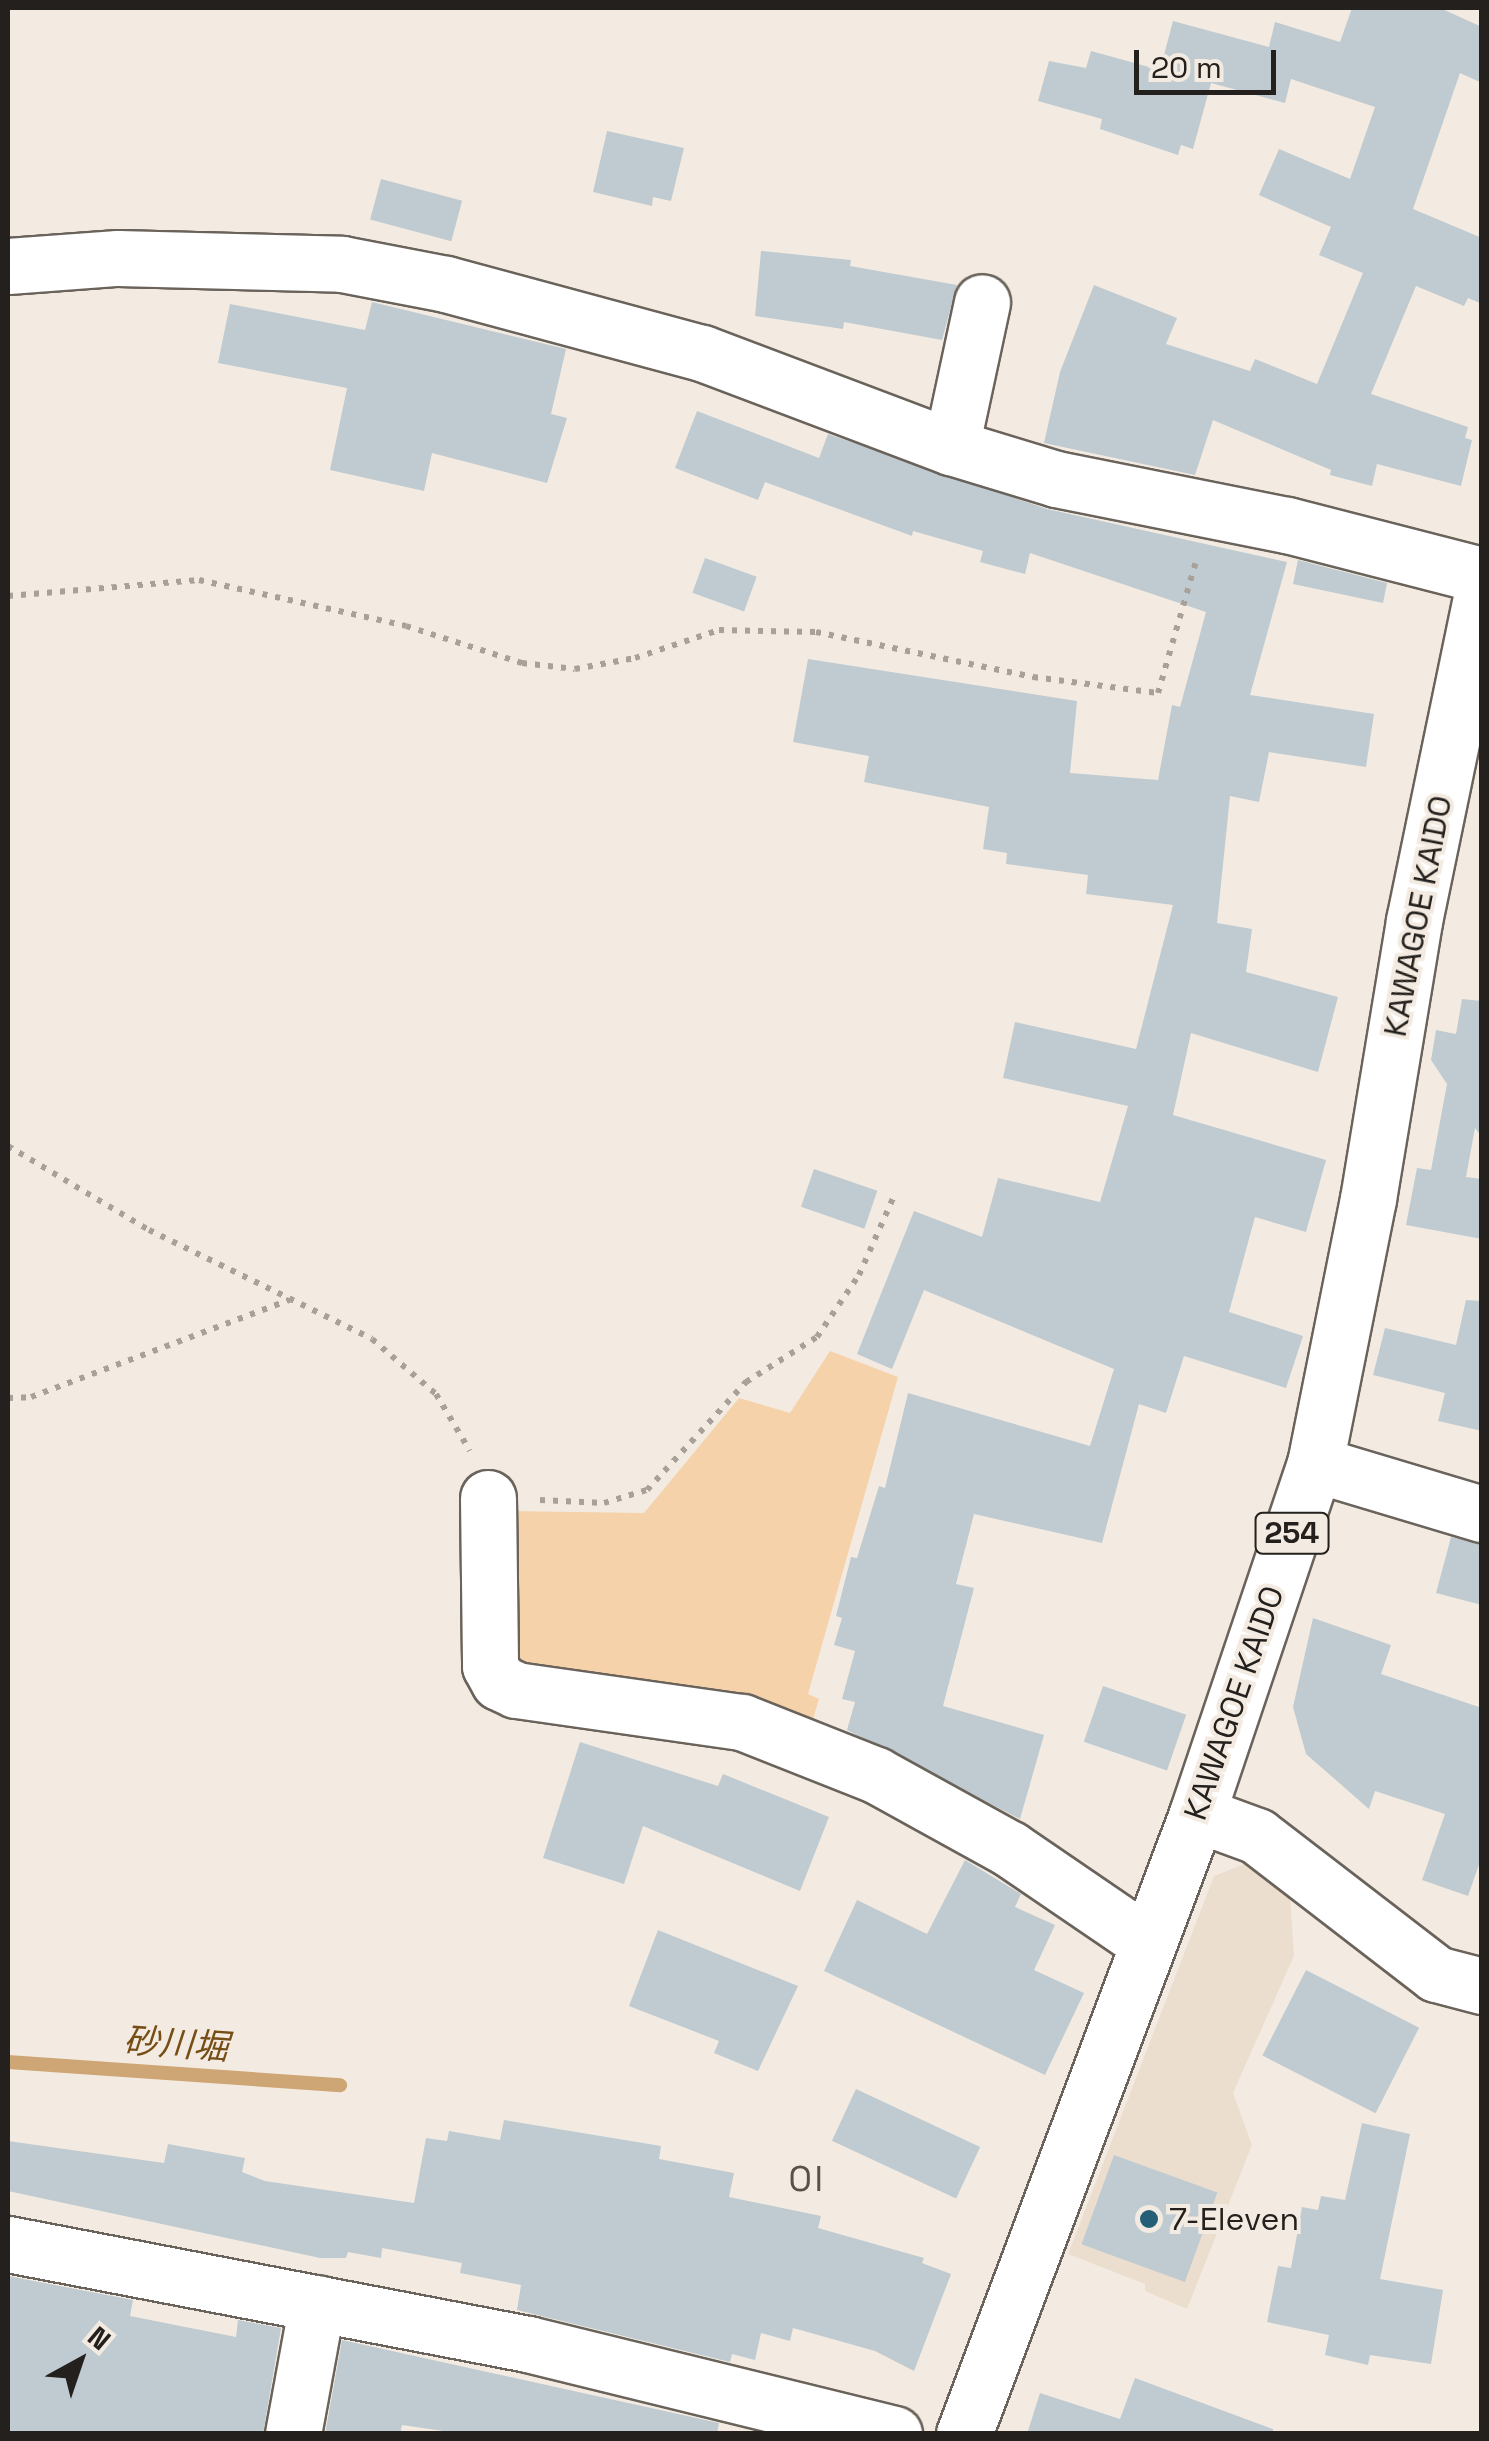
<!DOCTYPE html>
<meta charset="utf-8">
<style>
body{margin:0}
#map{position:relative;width:1489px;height:2441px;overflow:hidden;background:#f3ebe1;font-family:"Space Grotesk","Noto Sans JP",sans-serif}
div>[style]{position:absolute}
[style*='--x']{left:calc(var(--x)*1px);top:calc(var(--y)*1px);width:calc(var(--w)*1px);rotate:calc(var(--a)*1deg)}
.built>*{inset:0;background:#ecdecf}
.green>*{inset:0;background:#f5d2aa}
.stream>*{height:14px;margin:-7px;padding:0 7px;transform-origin:7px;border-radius:7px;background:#cea675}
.building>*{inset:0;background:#bfcbd1;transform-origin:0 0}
.path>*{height:6px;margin-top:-3px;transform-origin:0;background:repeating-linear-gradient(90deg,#a7a19a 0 5px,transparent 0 13px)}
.roads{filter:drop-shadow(2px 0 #6a635b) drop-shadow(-2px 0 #6a635b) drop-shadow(0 2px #6a635b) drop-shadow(0 -2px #6a635b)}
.minor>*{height:55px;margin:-27.5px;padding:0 27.5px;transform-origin:27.5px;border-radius:27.5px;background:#fff}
.highway>*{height:55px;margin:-27.5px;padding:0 27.5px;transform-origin:27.5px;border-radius:27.5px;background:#fff}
.dots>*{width:28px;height:28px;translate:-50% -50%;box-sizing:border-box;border:5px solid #f3ebe1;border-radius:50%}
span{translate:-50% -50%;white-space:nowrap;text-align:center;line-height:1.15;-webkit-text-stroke:8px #f3ebe1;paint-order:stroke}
.shield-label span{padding:2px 8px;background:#f3ebe1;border:2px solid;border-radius:8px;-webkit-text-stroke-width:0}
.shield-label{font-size:30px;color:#23201d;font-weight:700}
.street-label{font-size:32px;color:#23201d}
.poi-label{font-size:32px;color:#23201d}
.left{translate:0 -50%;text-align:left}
.water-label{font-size:35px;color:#764e15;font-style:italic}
.neighbourhood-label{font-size:35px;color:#585149;letter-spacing:2.5px}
.frame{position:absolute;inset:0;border:10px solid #23201d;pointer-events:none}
.north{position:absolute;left:30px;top:2311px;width:100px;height:100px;-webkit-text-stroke:8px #f3ebe1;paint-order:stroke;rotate:40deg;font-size:28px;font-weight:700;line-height:40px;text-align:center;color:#23201d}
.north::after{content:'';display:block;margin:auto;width:35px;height:45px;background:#23201d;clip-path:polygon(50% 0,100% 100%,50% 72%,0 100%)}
.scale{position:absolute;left:1134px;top:50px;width:142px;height:45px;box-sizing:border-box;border:5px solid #23201d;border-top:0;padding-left:12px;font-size:30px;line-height:35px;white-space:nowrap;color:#23201d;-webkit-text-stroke:8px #f3ebe1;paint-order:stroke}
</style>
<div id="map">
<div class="built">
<i style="clip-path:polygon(1262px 1857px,1289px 1877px,1294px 1956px,1233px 2093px,1252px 2145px,1187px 2309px,1145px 2291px,1145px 2284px,1068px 2254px,1214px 1876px)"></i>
</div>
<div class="green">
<i style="clip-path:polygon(830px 1351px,898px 1377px,808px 1694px,819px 1699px,807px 1739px,507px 1659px,503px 1511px,644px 1513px,739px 1398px,790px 1413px)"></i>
</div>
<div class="stream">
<i style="--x:8;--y:2062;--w:333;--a:4"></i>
</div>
<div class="building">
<i style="clip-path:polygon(1352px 8px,1440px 8px,1482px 27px,1482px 83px,1460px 73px,1413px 209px,1482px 238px,1482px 304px,1468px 298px,1464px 306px,1416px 286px,1371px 394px,1468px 427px,1465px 438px,1472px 440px,1461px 486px,1377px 464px,1372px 486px,1330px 475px,1331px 470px,1213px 420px,1195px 475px,1044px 443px,1060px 372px,1094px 285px,1177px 318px,1166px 344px,1250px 371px,1255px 359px,1317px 384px,1363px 273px,1319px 255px,1331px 227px,1259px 195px,1279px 149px,1350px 179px,1375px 107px,1291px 79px,1285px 103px,1211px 83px,1193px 149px,1181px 145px,1178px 155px,1100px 129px,1102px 119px,1038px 101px,1049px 61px,1086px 68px,1091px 51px,1160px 70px,1173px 21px,1269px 47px,1275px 22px,1340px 42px)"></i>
<i style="clip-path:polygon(607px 131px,684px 148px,671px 201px,653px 197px,652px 206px,593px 192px)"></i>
<i style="left:381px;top:179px;width:84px;height:42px;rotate:15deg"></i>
<i style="clip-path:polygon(761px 251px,851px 260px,850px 266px,957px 285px,942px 340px,844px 322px,843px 329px,755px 316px)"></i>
<i style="clip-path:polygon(372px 302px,566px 349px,551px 414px,567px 418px,547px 483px,432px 453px,424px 491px,330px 470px,347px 388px,218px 363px,230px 304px,365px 330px)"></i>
<i style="clip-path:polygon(697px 411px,819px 458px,828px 434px,1047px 509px,1287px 562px,1250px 695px,1374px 714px,1366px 767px,1269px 752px,1259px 802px,1230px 796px,1217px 923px,1252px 929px,1246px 972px,1338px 997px,1318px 1072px,1191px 1033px,1173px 1115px,1326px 1160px,1306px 1232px,1255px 1217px,1229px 1312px,1303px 1336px,1286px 1388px,1184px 1356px,1166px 1413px,1139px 1404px,1102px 1543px,974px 1514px,956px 1584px,974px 1588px,943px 1706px,1044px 1735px,1020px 1819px,847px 1730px,855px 1702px,842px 1699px,855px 1651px,834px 1645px,842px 1618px,836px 1616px,851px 1557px,857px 1558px,879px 1486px,885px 1488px,908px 1393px,1090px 1446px,1114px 1369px,924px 1290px,892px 1369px,857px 1354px,914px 1211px,982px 1237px,998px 1178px,1100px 1202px,1128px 1106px,1003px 1078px,1015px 1022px,1136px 1049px,1173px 905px,1086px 894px,1088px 875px,1006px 864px,1007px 853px,983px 849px,989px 807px,864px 782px,869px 756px,793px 742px,808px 659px,1077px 701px,1070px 773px,1158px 780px,1172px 705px,1180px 707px,1206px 612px,1030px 553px,1025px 574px,980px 562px,983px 551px,913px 531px,912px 536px,765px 482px,758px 500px,675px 468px)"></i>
<i style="left:705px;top:558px;width:55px;height:37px;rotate:20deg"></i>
<i style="clip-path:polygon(1298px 560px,1387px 583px,1383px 603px,1293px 584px)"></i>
<i style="clip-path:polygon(1462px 999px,1482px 1001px,1482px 1137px,1475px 1128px,1466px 1177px,1482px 1179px,1482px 1239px,1406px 1225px,1417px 1168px,1431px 1170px,1447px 1084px,1431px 1060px,1436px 1030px,1456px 1034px)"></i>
<i style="left:814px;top:1169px;width:67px;height:40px;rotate:19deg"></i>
<i style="clip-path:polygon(1466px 1300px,1482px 1301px,1482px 1431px,1438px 1421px,1445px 1393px,1373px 1375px,1385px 1328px,1456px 1345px)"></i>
<i style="clip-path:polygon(1451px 1537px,1482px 1544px,1482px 1605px,1436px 1593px)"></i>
<i style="clip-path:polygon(1313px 1618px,1391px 1645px,1381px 1674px,1482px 1708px,1482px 1856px,1468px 1896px,1422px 1880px,1445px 1814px,1375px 1791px,1369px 1809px,1306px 1754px,1293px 1707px)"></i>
<i style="left:1103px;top:1686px;width:88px;height:59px;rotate:19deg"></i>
<i style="clip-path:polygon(580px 1742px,718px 1786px,723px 1774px,829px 1817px,800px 1891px,643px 1826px,624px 1884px,543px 1858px)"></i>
<i style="clip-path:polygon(965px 1860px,1021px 1894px,1015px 1907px,1055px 1925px,1034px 1970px,1084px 1993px,1045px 2075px,824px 1971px,857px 1900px,927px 1934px)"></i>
<i style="clip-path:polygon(658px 1930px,798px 1986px,758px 2071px,714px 2053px,719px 2041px,629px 2006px)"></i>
<i style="left:1306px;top:1970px;width:127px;height:96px;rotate:27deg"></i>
<i style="left:856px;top:2089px;width:137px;height:57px;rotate:25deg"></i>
<i style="clip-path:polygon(504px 2120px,661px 2146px,659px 2159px,734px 2173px,729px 2197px,821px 2216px,818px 2228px,924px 2258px,922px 2263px,951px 2274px,914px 2371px,875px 2351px,793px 2328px,790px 2341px,761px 2333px,755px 2360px,732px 2354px,730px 2362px,517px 2310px,521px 2285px,460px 2273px,462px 2263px,382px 2248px,381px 2258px,348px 2252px,346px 2258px,320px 2258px,8px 2191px,8px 2141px,164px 2163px,168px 2144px,245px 2158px,242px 2172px,265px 2181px,414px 2203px,426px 2138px,447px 2141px,449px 2131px,500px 2140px)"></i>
<i style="clip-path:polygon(1362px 2123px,1410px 2134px,1380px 2279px,1443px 2290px,1431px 2364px,1370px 2355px,1368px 2365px,1325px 2355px,1329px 2335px,1267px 2322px,1278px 2266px,1291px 2268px,1302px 2207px,1318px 2210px,1321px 2196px,1345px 2200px)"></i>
<i style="left:1114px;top:2155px;width:110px;height:95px;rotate:20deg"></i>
<i style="clip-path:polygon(8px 2276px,133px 2300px,130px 2316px,236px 2337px,238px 2320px,281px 2328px,263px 2434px,8px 2434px)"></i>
<i style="clip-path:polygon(342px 2340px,719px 2423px,717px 2434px,464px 2434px,402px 2425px,400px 2434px,325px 2434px)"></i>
<i style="clip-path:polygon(1135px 2378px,1273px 2429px,1273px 2434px,1027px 2434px,1040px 2393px,1120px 2419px)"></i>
</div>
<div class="path">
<i style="--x:8;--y:596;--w:192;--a:-4.8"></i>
<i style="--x:199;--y:580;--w:212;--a:12.5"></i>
<i style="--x:406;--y:626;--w:122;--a:17.7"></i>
<i style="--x:522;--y:663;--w:53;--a:6.5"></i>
<i style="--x:575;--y:669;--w:61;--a:-10.4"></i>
<i style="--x:635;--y:658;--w:89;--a:-18.4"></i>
<i style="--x:719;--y:630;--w:97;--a:1.2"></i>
<i style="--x:816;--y:632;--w:222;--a:11.7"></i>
<i style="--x:1033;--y:677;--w:126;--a:7.3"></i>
<i style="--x:1158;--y:693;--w:141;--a:-73.9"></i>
<i style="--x:8;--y:1146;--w:164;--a:30.8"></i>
<i style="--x:149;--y:1230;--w:248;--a:26"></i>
<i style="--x:372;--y:1339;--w:84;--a:40.7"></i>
<i style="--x:436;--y:1394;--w:66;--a:59.2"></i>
<i style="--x:8;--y:1398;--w:23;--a:-2"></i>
<i style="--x:31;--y:1397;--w:276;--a:-20.6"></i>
<i style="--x:540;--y:1500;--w:64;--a:2.7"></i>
<i style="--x:604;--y:1503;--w:45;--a:-16.8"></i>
<i style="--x:647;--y:1490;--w:147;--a:-47.5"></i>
<i style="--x:746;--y:1382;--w:84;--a:-32.4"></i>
<i style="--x:817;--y:1337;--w:75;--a:-55.9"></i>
<i style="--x:859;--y:1275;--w:86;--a:-66.1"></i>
</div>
<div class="roads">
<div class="minor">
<i style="--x:8;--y:266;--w:110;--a:-4.2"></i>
<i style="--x:118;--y:258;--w:224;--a:1.5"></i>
<i style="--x:342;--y:264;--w:106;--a:10.9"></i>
<i style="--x:446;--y:284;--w:265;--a:15.1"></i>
<i style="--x:702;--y:353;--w:266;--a:20.7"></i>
<i style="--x:951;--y:447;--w:110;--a:16.9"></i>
<i style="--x:1056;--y:479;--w:236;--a:11.3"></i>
<i style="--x:1287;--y:525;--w:201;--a:14.4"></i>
<i style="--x:951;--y:447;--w:148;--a:-77.9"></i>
<i style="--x:1315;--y:1464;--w:174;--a:16.7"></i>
<i style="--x:488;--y:1498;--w:168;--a:89.3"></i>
<i style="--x:490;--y:1666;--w:18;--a:61"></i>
<i style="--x:499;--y:1682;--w:19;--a:25"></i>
<i style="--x:516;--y:1690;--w:228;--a:8.1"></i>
<i style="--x:742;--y:1722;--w:144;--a:21.6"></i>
<i style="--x:876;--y:1775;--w:153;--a:28.9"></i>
<i style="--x:1010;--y:1849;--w:163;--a:34.3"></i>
<i style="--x:1197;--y:1814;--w:64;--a:20.1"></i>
<i style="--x:1257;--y:1836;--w:226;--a:37.6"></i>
<i style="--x:1436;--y:1974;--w:48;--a:14.6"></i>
<i style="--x:8;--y:2244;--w:530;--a:10.89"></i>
<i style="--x:528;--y:2344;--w:377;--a:13.8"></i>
<i style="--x:293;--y:2434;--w:133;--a:-79.6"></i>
</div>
<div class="highway">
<i style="--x:964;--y:2434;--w:662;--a:-69.4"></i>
<i style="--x:1197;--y:1814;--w:369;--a:-71.4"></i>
<i style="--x:1315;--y:1464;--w:270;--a:-78.7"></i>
<i style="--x:1368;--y:1199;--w:282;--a:-80.6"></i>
<i style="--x:1414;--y:921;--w:334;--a:-78.3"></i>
</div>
</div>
<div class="dots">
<i style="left:1149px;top:2219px;background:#255e77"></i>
</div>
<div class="shield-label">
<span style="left:1292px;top:1533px">254</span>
</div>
<div class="street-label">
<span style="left:1418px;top:916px;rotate:-79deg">KAWAGOE KAIDO</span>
<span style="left:1234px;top:1703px;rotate:-71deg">KAWAGOE KAIDO</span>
</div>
<div class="poi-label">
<span class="left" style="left:1169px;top:2219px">7-Eleven</span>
</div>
<div class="water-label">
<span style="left:176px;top:2044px;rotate:4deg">砂川堀</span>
</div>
<div class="neighbourhood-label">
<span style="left:807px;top:2179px">OI</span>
</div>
<div class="frame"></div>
<div class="north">N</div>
<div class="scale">20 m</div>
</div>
